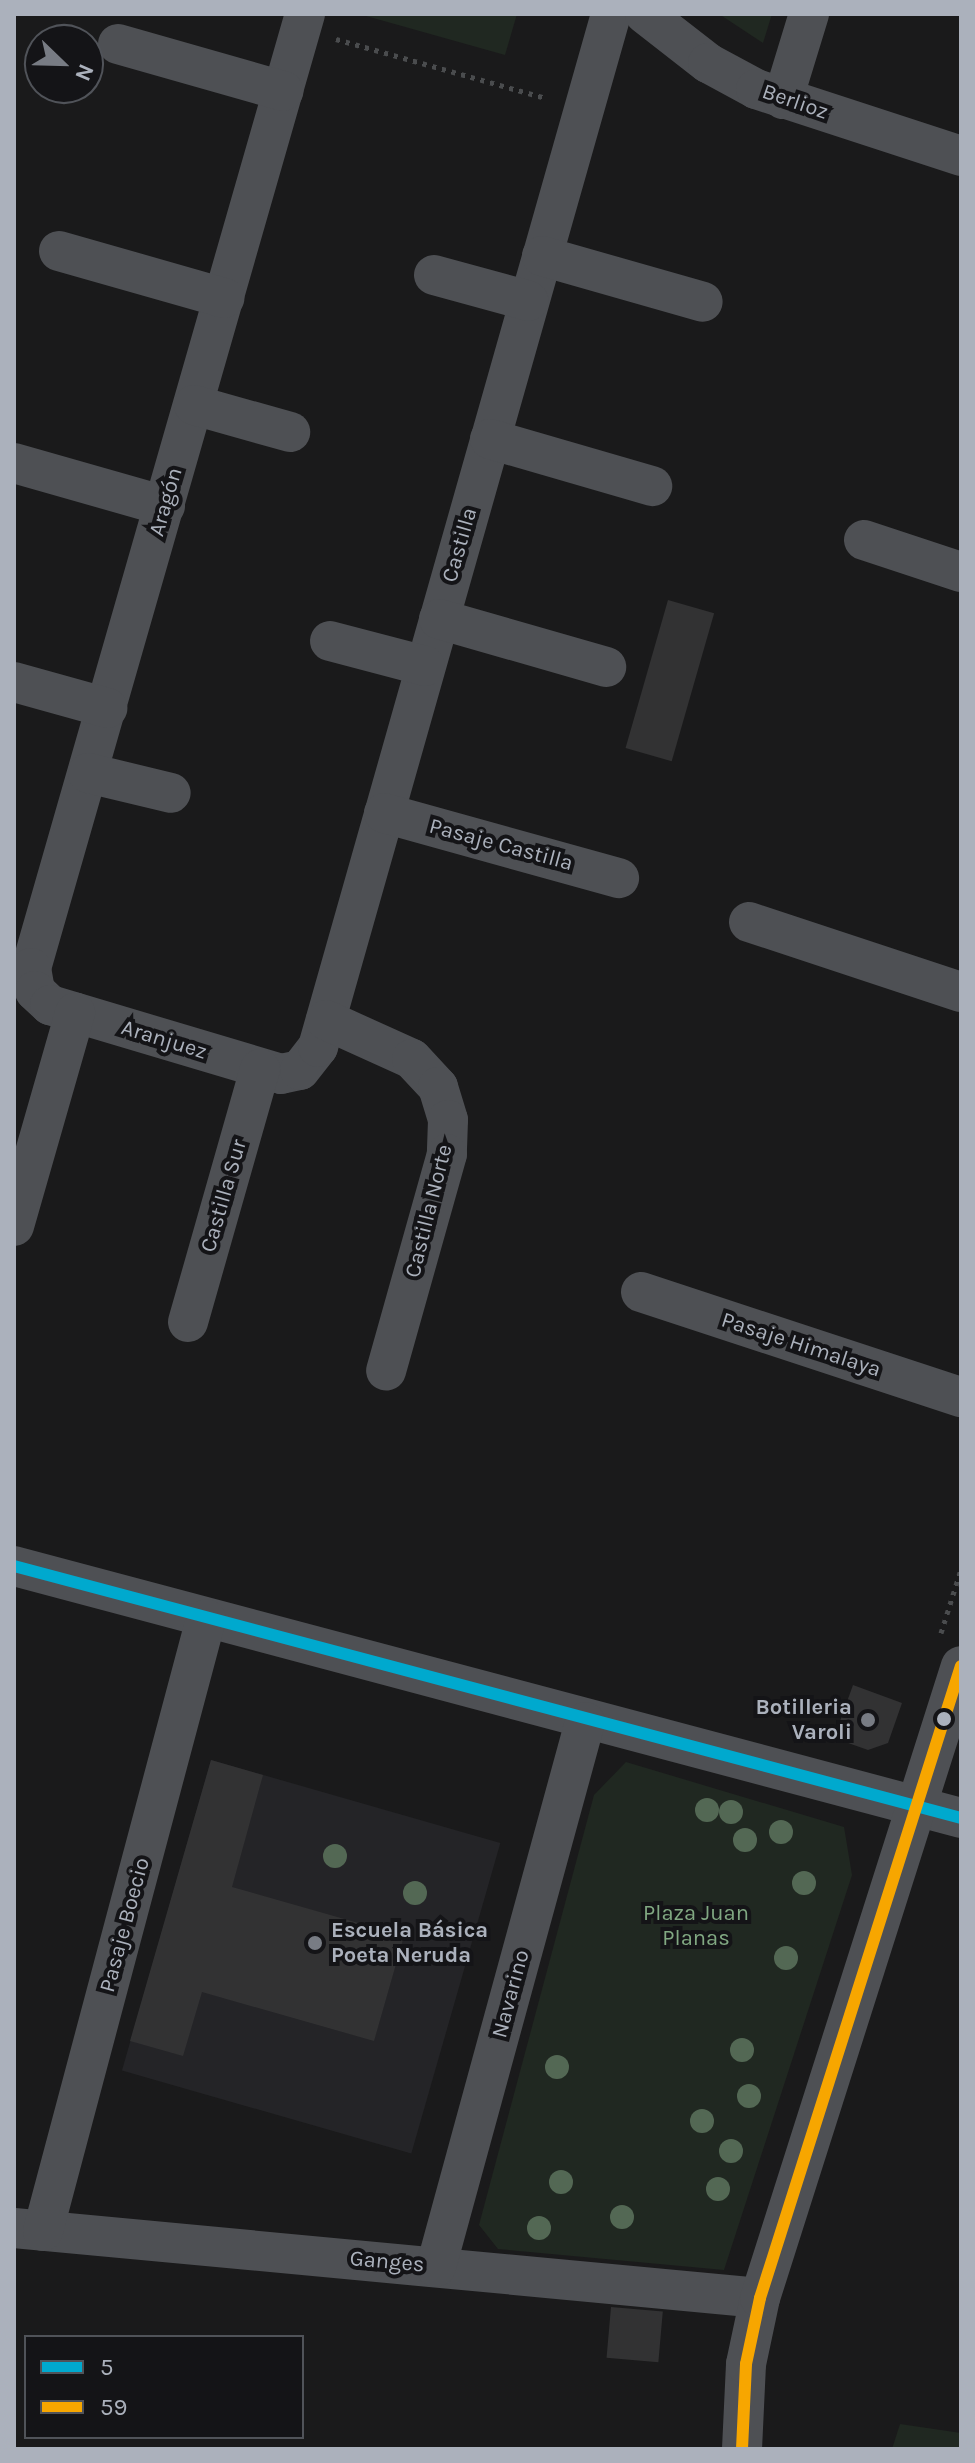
<!DOCTYPE html>
<meta charset="utf-8">
<style>
body{margin:0}
#map{position:relative;width:975px;height:2463px;overflow:hidden;background:#1a1a1b;font-family:Karla,sans-serif}
div>[style]{position:absolute}
[style*='--x']{left:calc(var(--x)*1px);top:calc(var(--y)*1px);width:calc(var(--w)*1px);rotate:calc(var(--a)*1deg)}
.built>*{inset:0;background:#242427;transform-origin:0 0}
.green>*{inset:0;background:#202821}
.building>*{inset:0;background:#323233;transform-origin:0 0}
.path>*{height:5px;margin-top:-2.5px;transform-origin:0;background:repeating-linear-gradient(90deg,#4a4c4e 0 4px,transparent 0 10px)}
.minor>*{height:40px;margin:-20px;padding:0 20px;transform-origin:20px;border-radius:20px;background:#4e5054}
.bus-1>*{height:12px;margin:-6px;padding:0 6px;transform-origin:6px;border-radius:6px;background:#00a9ce}
.bus-2>*{height:12px;margin:-6px;padding:0 6px;transform-origin:6px;border-radius:6px;background:#f7a600}
.trees>*{width:24px;height:24px;margin:-12px;border-radius:50%;background:#536854}
.dots>*{width:22px;height:22px;translate:-50% -50%;box-sizing:border-box;border:4px solid #141417;border-radius:50%}
span{translate:-50% -50%;white-space:nowrap;text-align:center;line-height:1.15;-webkit-text-stroke:8px #141417;paint-order:stroke}
.street-label{font-size:22px;color:#abb1bc}
.poi-label{font-size:22px;color:#abb1bc;font-weight:700}
.right{translate:-100% -50%;text-align:right}
.left{translate:0 -50%;text-align:left}
.park-label{font-size:22px;color:#81a882}
.frame{position:absolute;inset:0;border:16px solid #abb1bc;pointer-events:none}
.legend{position:absolute;left:24px;top:2335px;width:280px;height:104px;box-sizing:border-box;background:#141417;border:2px solid #505359;margin:0;padding:10px 14px;list-style:none;font-size:24px;color:#abb1bc}
.legend li{display:flex;align-items:center;gap:16px;height:40px}
.legend b{width:40px;border:2px solid #505359}
.north{position:absolute;left:24px;top:24px;width:80px;height:80px;box-sizing:border-box;background:#141417;border:2px solid #505359;border-radius:50%;rotate:113deg;font-size:22px;font-weight:700;line-height:32px;text-align:center;color:#abb1bc}
.north::after{content:'';display:block;margin:auto;width:28px;height:36px;background:#787c84;clip-path:polygon(50% 0,100% 100%,50% 72%,0 100%)}
</style>
<div id="map">
<div class="built">
<i style="left:211px;top:1760px;width:301px;height:323px;rotate:16deg"></i>
</div>
<div class="green">
<i style="clip-path:polygon(359px 14px,517px 14px,505px 55px)"></i>
<i style="clip-path:polygon(719px 14px,772px 14px,763px 43px)"></i>
<i style="clip-path:polygon(626px 1762px,844px 1827px,852px 1875px,724px 2270px,498px 2249px,479px 2225px,594px 1795px)"></i>
<i style="clip-path:polygon(900px 2424px,961px 2433px,961px 2449px,892px 2449px)"></i>
</div>
<div class="building">
<i style="left:668px;top:600px;width:48px;height:154px;rotate:16deg"></i>
<i style="clip-path:polygon(853px 1685px,902px 1703px,888px 1743px,868px 1750px,834px 1738px)"></i>
<i style="clip-path:polygon(211px 1760px,263px 1775px,232px 1887px,404px 1936px,374px 2041px,202px 1992px,183px 2056px,130px 2041px)"></i>
<i style="left:611px;top:2307px;width:52px;height:51px;rotate:5deg"></i>
</div>
<div class="path">
<i style="--x:336;--y:39;--w:218;--a:15.7"></i>
<i style="--x:941;--y:1633;--w:67;--a:-72.6"></i>
</div>
<div class="minor">
<i style="--x:305;--y:14;--w:993;--a:106.02"></i>
<i style="--x:31;--y:968;--w:23;--a:80"></i>
<i style="--x:35;--y:991;--w:21;--a:43"></i>
<i style="--x:50;--y:1005;--w:241;--a:16.6"></i>
<i style="--x:281;--y:1074;--w:19;--a:-12"></i>
<i style="--x:300;--y:1070;--w:29;--a:-52"></i>
<i style="--x:318;--y:1047;--w:1074;--a:-74.16"></i>
<i style="--x:645;--y:14;--w:80;--a:37.9"></i>
<i style="--x:708;--y:63;--w:55;--a:28.4"></i>
<i style="--x:756;--y:89;--w:216;--a:18.1"></i>
<i style="--x:118;--y:44;--w:172;--a:15.9"></i>
<i style="--x:783;--y:99;--w:89;--a:-73"></i>
<i style="--x:59;--y:251;--w:172;--a:15.9"></i>
<i style="--x:542;--y:256;--w:167;--a:15.9"></i>
<i style="--x:434;--y:275;--w:98;--a:15.3"></i>
<i style="--x:194;--y:405;--w:100;--a:15.7"></i>
<i style="--x:490;--y:439;--w:169;--a:16.2"></i>
<i style="--x:14;--y:463;--w:157;--a:15.9"></i>
<i style="--x:864;--y:540;--w:102;--a:18.3"></i>
<i style="--x:439;--y:619;--w:174;--a:16"></i>
<i style="--x:330;--y:641;--w:98;--a:14.7"></i>
<i style="--x:14;--y:682;--w:97;--a:15.6"></i>
<i style="--x:88;--y:773;--w:85;--a:13.5"></i>
<i style="--x:384;--y:813;--w:244;--a:15.5"></i>
<i style="--x:749;--y:922;--w:223;--a:18.3"></i>
<i style="--x:326;--y:1020;--w:94;--a:24.4"></i>
<i style="--x:412;--y:1059;--w:38;--a:47"></i>
<i style="--x:438;--y:1087;--w:34;--a:73"></i>
<i style="--x:448;--y:1120;--w:34;--a:92"></i>
<i style="--x:447;--y:1154;--w:225;--a:105.7"></i>
<i style="--x:14;--y:1226;--w:222;--a:-74"></i>
<i style="--x:641;--y:1292;--w:337;--a:18.2"></i>
<i style="--x:188;--y:1322;--w:263;--a:-74.1"></i>
<i style="--x:14;--y:1566;--w:980;--a:14.9"></i>
<i style="--x:14;--y:2228;--w:749;--a:5.36"></i>
<i style="--x:43;--y:2231;--w:633;--a:-75.09"></i>
<i style="--x:436;--y:2267;--w:565;--a:-74.71"></i>
<i style="--x:742;--y:2449;--w:85;--a:-87.3"></i>
<i style="--x:746;--y:2364;--w:67;--a:-78"></i>
<i style="--x:760;--y:2298;--w:663;--a:-72.36"></i>
</div>
<div class="bus-1">
<i style="--x:14;--y:1566;--w:980;--a:14.9"></i>
</div>
<div class="bus-2">
<i style="--x:742;--y:2449;--w:85;--a:-87.3"></i>
<i style="--x:746;--y:2364;--w:67;--a:-78"></i>
<i style="--x:760;--y:2298;--w:663;--a:-72.36"></i>
</div>
<div class="trees">
<i style="left:707px;top:1810px"></i>
<i style="left:731px;top:1812px"></i>
<i style="left:781px;top:1832px"></i>
<i style="left:745px;top:1840px"></i>
<i style="left:335px;top:1856px"></i>
<i style="left:804px;top:1883px"></i>
<i style="left:415px;top:1893px"></i>
<i style="left:786px;top:1958px"></i>
<i style="left:742px;top:2050px"></i>
<i style="left:557px;top:2067px"></i>
<i style="left:749px;top:2096px"></i>
<i style="left:702px;top:2121px"></i>
<i style="left:731px;top:2151px"></i>
<i style="left:561px;top:2182px"></i>
<i style="left:718px;top:2189px"></i>
<i style="left:622px;top:2217px"></i>
<i style="left:539px;top:2228px"></i>
</div>
<div class="dots">
<i style="left:944px;top:1719px;background:#abb1bc"></i>
<i style="left:868px;top:1720px;background:#787c84"></i>
<i style="left:315px;top:1943px;background:#787c84"></i>
</div>
<div class="street-label">
<span style="left:795px;top:102px;rotate:19deg">Berlioz</span>
<span style="left:166px;top:502px;rotate:-74deg">Aragón</span>
<span style="left:460px;top:545px;rotate:-74deg">Castilla</span>
<span style="left:501px;top:845px;rotate:15deg">Pasaje Castilla</span>
<span style="left:164px;top:1040px;rotate:17deg">Aranjuez</span>
<span style="left:224px;top:1196px;rotate:-74deg">Castilla Sur</span>
<span style="left:429px;top:1211px;rotate:-76deg">Castilla Norte</span>
<span style="left:801px;top:1345px;rotate:18deg">Pasaje Himalaya</span>
<span style="left:125px;top:1925px;rotate:-75deg">Pasaje Boecio</span>
<span style="left:511px;top:1994px;rotate:-75deg">Navarino</span>
<span style="left:387px;top:2262px;rotate:5deg">Ganges</span>
</div>
<div class="poi-label">
<span class="right" style="left:852px;top:1720px">Botilleria<br>Varoli</span>
<span class="left" style="left:331px;top:1943px">Escuela Básica<br>Poeta Neruda</span>
</div>
<div class="park-label">
<span style="left:696px;top:1926px">Plaza Juan<br>Planas</span>
</div>
<div class="frame"></div>
<ul class="legend">
<li><b style="height:10px;background:#00a9ce"></b>5</li>
<li><b style="height:10px;background:#f7a600"></b>59</li>
</ul>
<div class="north">N</div>
</div>
